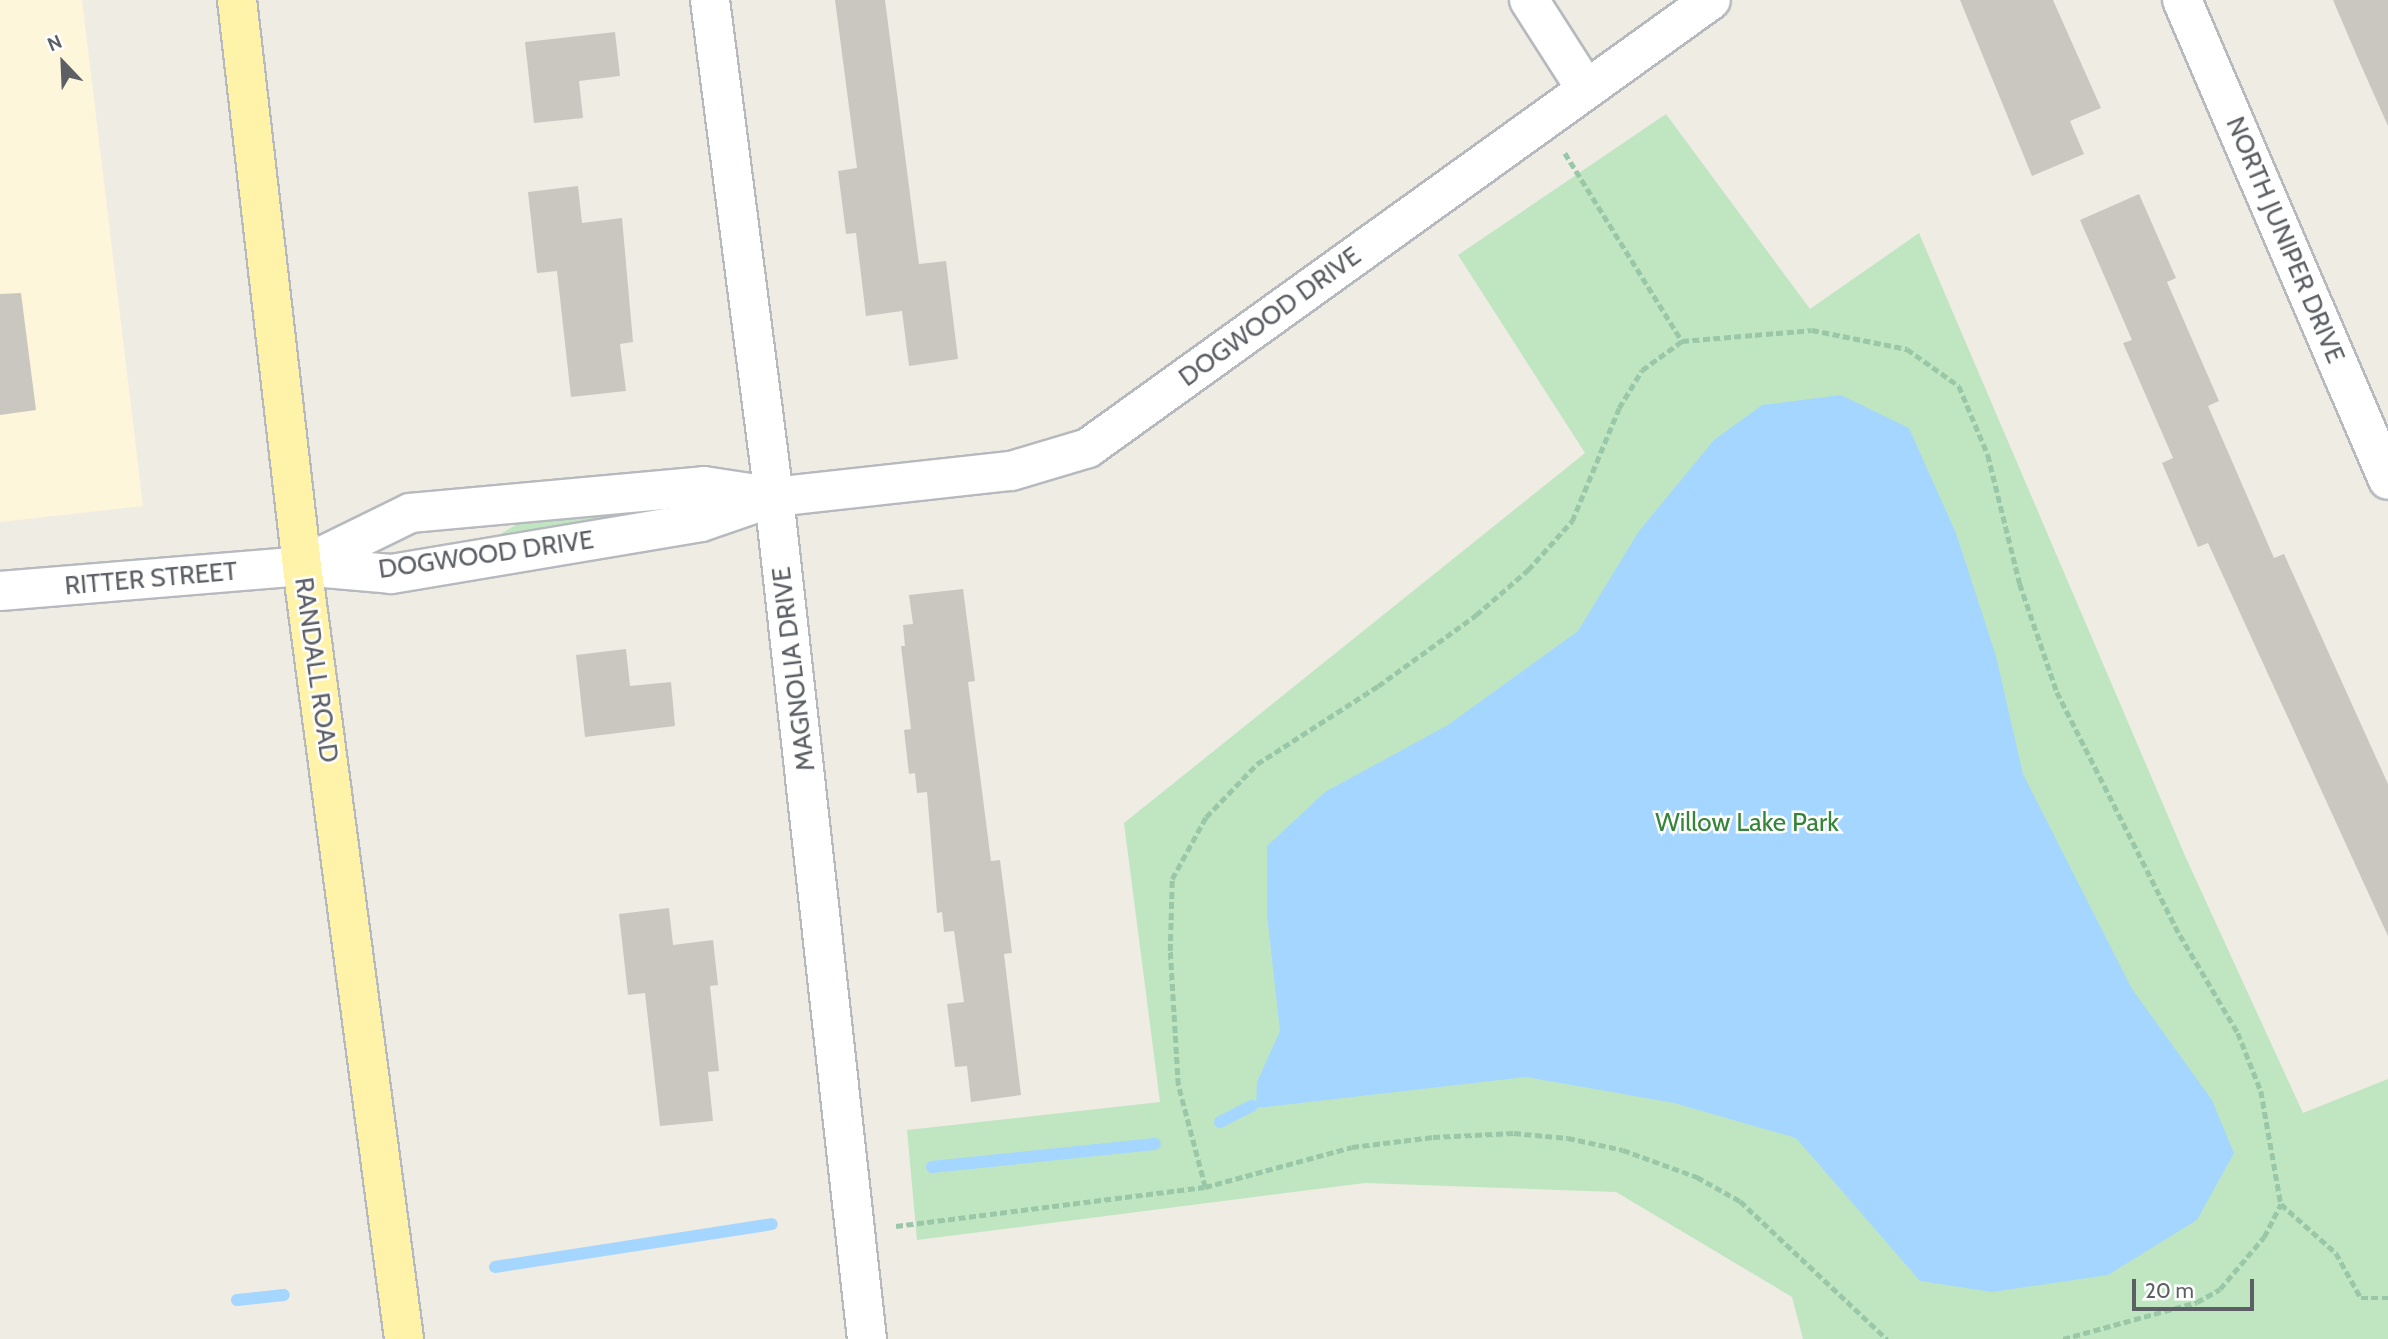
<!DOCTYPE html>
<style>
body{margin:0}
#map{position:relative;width:2388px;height:1339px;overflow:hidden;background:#efece4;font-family:Cabin,sans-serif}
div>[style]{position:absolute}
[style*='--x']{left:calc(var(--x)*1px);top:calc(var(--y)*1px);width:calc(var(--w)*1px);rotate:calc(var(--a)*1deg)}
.commercial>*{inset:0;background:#fef6da}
.green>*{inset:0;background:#c0e6c1}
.water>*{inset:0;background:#a4d6ff}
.stream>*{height:12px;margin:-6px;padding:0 6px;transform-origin:6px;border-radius:6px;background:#a4d6ff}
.building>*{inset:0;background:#cac7c1}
.path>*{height:4.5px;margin-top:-2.25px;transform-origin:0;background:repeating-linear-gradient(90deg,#99c7a7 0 7px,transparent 0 10.5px)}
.roads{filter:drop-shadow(2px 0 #b6babe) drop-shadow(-2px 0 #b6babe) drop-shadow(0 2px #b6babe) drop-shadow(0 -2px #b6babe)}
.minor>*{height:38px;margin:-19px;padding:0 19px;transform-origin:19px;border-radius:19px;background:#fff}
.major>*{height:38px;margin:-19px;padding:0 19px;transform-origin:19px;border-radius:19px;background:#fff2a9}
span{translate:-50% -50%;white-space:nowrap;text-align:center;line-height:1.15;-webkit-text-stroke:5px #fff;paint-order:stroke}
.street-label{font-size:26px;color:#5c6065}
.park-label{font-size:26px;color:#348439}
.north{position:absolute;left:28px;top:28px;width:70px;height:70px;-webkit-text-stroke:5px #fff;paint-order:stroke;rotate:337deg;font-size:19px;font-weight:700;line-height:28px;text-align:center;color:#5c6065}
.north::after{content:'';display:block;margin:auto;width:24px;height:32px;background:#5c6065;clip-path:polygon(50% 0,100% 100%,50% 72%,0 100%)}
.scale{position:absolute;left:2132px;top:1279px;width:122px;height:32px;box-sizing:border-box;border:4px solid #5c6065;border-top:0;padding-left:9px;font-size:21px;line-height:24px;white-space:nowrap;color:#5c6065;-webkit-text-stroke:5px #fff;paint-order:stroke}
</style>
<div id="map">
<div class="commercial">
<i style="clip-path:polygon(0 0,82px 0,143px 506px,0 522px)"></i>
</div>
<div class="green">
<i style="clip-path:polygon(1666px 114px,1810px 309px,1919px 233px,2186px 858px,2303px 1113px,2388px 1079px,2388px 1339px,1803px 1339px,1792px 1297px,1616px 1192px,1365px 1183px,917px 1240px,907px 1130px,1160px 1102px,1124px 823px,1585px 453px,1458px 255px)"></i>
<i style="clip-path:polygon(688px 501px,627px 524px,494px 538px,547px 506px)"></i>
</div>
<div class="water">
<i style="clip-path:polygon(1841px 395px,1909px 428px,1956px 533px,1996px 656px,2023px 774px,2132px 989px,2212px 1100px,2234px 1153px,2197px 1220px,2108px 1275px,1992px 1292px,1920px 1281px,1796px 1138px,1674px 1103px,1526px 1077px,1256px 1108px,1257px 1082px,1280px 1031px,1267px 915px,1267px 846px,1325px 792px,1448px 725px,1578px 631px,1639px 531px,1714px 440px,1762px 405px)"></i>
</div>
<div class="stream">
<i style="--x:1220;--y:1122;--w:36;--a:-27"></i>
<i style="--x:932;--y:1167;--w:224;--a:-5.9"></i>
<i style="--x:495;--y:1267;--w:280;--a:-8.8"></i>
<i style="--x:237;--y:1300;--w:47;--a:-6.1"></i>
</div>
<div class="building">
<i style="clip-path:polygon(835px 0,885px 0,919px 264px,946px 261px,958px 359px,909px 366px,902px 311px,866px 316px,856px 233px,846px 234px,838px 171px,857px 168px)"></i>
<i style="clip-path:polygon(1960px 0,2053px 0,2101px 108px,2070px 121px,2084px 154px,2032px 176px)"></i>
<i style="clip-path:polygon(2333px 0,2388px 0,2388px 126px,2356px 54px)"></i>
<i style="clip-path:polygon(615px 32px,620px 76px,579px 81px,583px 118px,534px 123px,525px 42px)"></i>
<i style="clip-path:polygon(578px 186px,582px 223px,622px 218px,633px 342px,620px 344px,626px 391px,571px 397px,557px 271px,537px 273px,528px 192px)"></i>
<i style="clip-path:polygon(2139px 194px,2176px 278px,2167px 282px,2219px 401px,2208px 406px,2274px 558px,2284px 554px,2388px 784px,2388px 936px,2208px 543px,2198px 547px,2162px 463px,2173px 458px,2123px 343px,2132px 340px,2080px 220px)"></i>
<i style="clip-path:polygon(21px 293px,36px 410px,0 415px,0 294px)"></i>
<i style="clip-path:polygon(963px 589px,975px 681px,968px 682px,991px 861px,1000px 860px,1012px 953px,1004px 954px,1021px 1095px,971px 1102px,967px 1066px,955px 1067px,947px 1004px,964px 1002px,954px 931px,944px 932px,942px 912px,937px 913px,927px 792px,917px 793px,915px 773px,909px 774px,904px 730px,911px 729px,901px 646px,905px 646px,903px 625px,913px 624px,909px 595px)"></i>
<i style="clip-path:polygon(626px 649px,630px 686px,671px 682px,675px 726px,585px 737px,576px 655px)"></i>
<i style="clip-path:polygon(669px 908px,673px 945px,713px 940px,718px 985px,710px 986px,719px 1071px,708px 1072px,713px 1121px,660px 1126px,645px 993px,628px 995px,619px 914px)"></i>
</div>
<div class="path">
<i style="--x:1565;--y:153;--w:221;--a:58.1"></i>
<i style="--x:1205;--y:1187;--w:106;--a:-104.8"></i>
<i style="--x:1178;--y:1085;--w:134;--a:-93.4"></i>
<i style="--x:1170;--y:951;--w:72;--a:-88.4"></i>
<i style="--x:1172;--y:879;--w:71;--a:-61.3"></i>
<i style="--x:1206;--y:817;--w:74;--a:-46.1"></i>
<i style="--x:1257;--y:764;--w:144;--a:-32.8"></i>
<i style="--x:1378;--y:686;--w:121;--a:-35.9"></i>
<i style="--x:1476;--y:615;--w:69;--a:-40.9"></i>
<i style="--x:1528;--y:570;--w:66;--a:-48.1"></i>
<i style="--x:1572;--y:521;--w:122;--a:-67.4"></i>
<i style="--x:1619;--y:408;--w:44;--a:-58.8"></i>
<i style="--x:1642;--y:370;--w:49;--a:-35.9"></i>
<i style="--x:1682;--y:341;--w:130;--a:-4.8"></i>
<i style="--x:1812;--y:330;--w:97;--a:11.3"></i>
<i style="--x:1907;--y:349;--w:64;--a:35.4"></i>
<i style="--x:1959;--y:386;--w:75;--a:67.2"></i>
<i style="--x:1988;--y:455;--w:133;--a:76.1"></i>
<i style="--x:2020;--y:584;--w:114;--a:71.1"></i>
<i style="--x:2057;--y:692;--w:272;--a:63.2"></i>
<i style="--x:2180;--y:935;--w:114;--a:59.4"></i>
<i style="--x:2238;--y:1033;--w:62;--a:68.4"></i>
<i style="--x:2261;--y:1091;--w:115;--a:80"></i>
<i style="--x:2281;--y:1204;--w:74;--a:41.7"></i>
<i style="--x:2336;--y:1253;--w:51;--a:60.9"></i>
<i style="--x:2361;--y:1298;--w:27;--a:0"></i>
<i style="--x:896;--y:1226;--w:311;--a:-7.2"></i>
<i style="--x:1205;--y:1187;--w:152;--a:-15.2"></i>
<i style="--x:1352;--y:1147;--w:82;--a:-7"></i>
<i style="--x:1433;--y:1137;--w:81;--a:-2.8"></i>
<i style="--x:1514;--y:1133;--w:54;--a:5.3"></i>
<i style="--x:1568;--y:1138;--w:56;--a:12.3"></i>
<i style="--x:1623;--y:1150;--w:79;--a:20"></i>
<i style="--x:1697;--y:1177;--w:49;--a:29.2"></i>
<i style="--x:1740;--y:1201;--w:202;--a:43.2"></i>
<i style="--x:2063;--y:1339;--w:139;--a:-15.4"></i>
<i style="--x:2197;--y:1302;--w:26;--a:-29"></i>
<i style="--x:2220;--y:1289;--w:68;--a:-49.8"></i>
<i style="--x:2264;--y:1237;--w:37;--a:-63"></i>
</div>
<div class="roads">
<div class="minor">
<i style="--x:710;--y:0;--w:501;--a:82.66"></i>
<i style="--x:774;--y:497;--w:847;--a:83.7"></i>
<i style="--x:1529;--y:0;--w:106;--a:57.4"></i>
<i style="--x:2182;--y:0;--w:522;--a:66.77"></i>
<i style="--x:302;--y:566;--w:120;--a:-26.1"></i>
<i style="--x:410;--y:513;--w:295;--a:-5.2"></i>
<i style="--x:704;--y:486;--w:66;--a:8.7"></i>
<i style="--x:0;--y:591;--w:303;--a:-4.7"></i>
<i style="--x:302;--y:566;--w:89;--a:5.1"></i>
<i style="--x:391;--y:574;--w:314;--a:-9.5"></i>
<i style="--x:701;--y:522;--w:77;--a:-18.9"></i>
<i style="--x:774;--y:497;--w:238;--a:-6.3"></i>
<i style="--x:1011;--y:471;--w:80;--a:-16.6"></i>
<i style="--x:1088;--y:448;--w:767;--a:-35.72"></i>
</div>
<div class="major">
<i style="--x:237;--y:0;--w:570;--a:83.45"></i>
<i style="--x:302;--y:566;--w:780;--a:82.48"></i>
</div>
</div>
<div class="street-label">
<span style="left:2285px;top:240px;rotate:67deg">NORTH JUNIPER DRIVE</span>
<span style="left:1270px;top:317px;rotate:-36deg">DOGWOOD DRIVE</span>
<span style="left:486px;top:555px;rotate:-8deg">DOGWOOD DRIVE</span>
<span style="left:151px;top:579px;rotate:-5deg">RITTER STREET</span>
<span style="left:794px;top:669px;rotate:-97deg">MAGNOLIA DRIVE</span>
<span style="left:316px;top:670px;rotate:82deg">RANDALL ROAD</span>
</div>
<div class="park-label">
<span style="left:1747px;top:823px">Willow Lake Park</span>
</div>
<div class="north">N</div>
<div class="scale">20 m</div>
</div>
